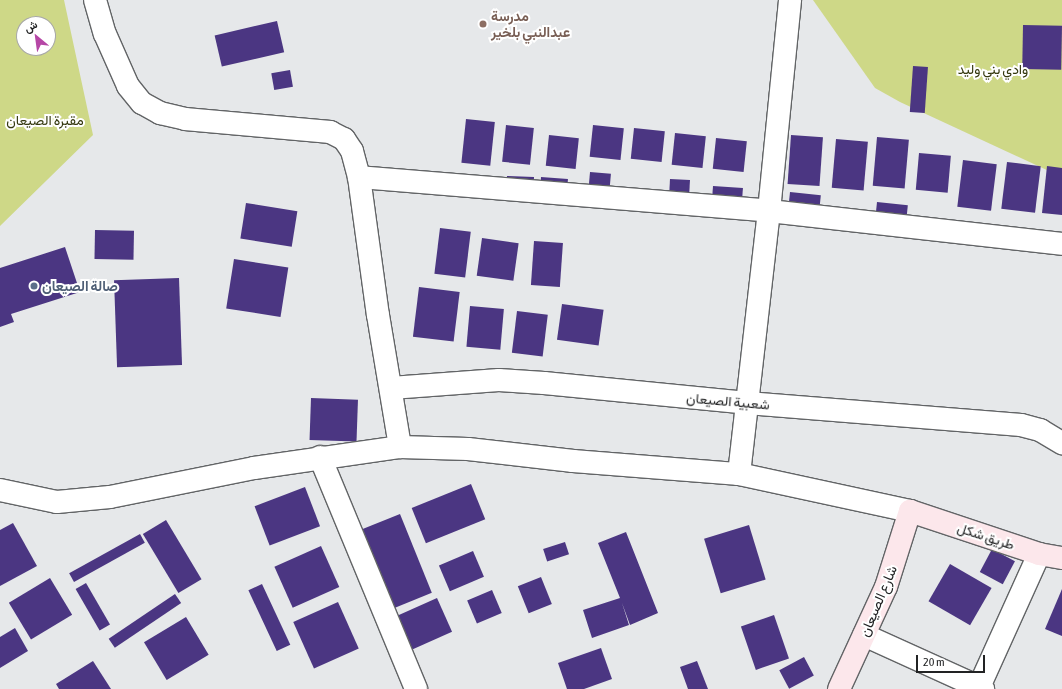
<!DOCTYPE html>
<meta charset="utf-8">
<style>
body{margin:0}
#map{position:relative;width:1062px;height:689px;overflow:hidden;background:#e6e8ea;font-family:"Asap Condensed",Vazirmatn,sans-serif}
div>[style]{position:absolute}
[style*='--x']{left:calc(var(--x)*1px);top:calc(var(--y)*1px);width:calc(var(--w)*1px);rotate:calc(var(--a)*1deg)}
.green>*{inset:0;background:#ced887}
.building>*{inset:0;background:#4b3682;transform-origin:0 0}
.roads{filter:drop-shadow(1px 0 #626466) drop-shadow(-1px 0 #626466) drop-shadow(0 1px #626466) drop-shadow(0 -1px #626466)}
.street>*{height:22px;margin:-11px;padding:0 11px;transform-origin:11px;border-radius:11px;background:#fff}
.secondary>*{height:22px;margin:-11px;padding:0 11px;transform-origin:11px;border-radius:11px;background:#fce7eb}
.dots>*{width:11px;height:11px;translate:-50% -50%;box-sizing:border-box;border:2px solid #fff;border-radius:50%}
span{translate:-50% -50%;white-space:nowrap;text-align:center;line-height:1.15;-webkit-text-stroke:4px #fff;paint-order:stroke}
.education-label{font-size:14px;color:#785e54;font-weight:700}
.left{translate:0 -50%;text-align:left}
.park-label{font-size:14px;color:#34380e}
.service-label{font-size:14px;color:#4e5e75;font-weight:700}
.street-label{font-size:14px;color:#222324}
.north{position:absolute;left:16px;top:16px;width:40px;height:40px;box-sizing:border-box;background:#fff;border:1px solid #a7a7a7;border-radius:50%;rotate:331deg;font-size:11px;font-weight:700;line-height:16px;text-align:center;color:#222324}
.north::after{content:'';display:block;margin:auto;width:14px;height:18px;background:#b647a6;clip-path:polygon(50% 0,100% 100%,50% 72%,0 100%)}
.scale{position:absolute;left:916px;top:655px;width:69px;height:18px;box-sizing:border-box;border:2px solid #222324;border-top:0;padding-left:5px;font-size:12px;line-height:14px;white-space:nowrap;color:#222324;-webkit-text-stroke:3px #fff;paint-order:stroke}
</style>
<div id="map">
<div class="green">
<i style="clip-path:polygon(evenodd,0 0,64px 0,93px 135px,0 226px,0 0,24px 24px,48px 24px,48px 48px,24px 48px,24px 24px)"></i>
<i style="clip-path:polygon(813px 0,1062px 0,1062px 177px,900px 102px,875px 88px)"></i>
</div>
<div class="building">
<i style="left:277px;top:21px;width:32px;height:64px;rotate:77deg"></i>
<i style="left:1023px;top:25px;width:39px;height:44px;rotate:1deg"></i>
<i style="left:913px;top:66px;width:15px;height:46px;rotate:4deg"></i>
<i style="left:290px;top:70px;width:17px;height:19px;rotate:80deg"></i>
<i style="left:466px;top:119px;width:29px;height:44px;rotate:6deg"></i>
<i style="left:506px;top:125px;width:28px;height:37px;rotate:6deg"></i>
<i style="left:593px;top:125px;width:31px;height:32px;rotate:6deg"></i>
<i style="left:634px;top:128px;width:31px;height:31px;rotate:6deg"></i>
<i style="left:675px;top:133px;width:31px;height:32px;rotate:6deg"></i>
<i style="left:549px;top:135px;width:30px;height:31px;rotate:6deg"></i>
<i style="left:791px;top:135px;width:32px;height:49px;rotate:4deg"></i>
<i style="left:877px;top:137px;width:32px;height:49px;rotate:5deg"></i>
<i style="left:716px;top:138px;width:31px;height:31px;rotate:6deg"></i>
<i style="left:836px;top:139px;width:32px;height:49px;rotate:5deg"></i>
<i style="left:919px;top:153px;width:32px;height:37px;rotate:5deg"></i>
<i style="left:963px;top:160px;width:34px;height:47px;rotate:7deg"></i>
<i style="left:1007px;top:162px;width:34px;height:47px;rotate:7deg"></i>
<i style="clip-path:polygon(1047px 166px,1062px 168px,1062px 215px,1042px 213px)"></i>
<i style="left:590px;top:172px;width:21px;height:17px;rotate:5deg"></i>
<i style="left:507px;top:176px;width:27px;height:9px;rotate:2deg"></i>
<i style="left:541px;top:177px;width:27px;height:10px;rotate:4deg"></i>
<i style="left:670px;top:179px;width:20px;height:17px;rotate:3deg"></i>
<i style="left:713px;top:186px;width:30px;height:13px;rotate:4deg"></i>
<i style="left:790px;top:192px;width:31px;height:15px;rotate:6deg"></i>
<i style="left:877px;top:202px;width:31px;height:14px;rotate:6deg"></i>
<i style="left:246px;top:203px;width:52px;height:36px;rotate:9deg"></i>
<i style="left:440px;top:228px;width:31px;height:46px;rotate:7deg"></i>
<i style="left:95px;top:230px;width:39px;height:29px;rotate:1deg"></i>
<i style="left:482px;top:238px;width:37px;height:38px;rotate:8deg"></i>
<i style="left:534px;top:241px;width:29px;height:44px;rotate:4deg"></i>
<i style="clip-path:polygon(65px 247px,80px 292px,11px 314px,14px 322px,0 327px,0 268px)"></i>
<i style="left:234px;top:259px;width:55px;height:50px;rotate:9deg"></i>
<i style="left:179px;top:278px;width:87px;height:65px;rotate:88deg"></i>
<i style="left:419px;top:287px;width:41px;height:50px;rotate:7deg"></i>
<i style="left:562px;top:304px;width:42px;height:36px;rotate:8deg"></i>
<i style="left:470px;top:306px;width:34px;height:41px;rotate:5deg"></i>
<i style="left:517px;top:311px;width:31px;height:42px;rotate:7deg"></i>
<i style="left:311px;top:398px;width:47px;height:42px;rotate:2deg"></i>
<i style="left:471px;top:484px;width:38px;height:64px;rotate:68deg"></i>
<i style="left:305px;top:487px;width:42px;height:54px;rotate:69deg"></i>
<i style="left:400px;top:514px;width:85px;height:43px;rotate:68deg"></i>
<i style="left:166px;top:520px;width:69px;height:27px;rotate:59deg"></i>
<i style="clip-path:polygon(13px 523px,37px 566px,0 586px,0 530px)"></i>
<i style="left:749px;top:525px;width:57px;height:47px;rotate:73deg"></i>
<i style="clip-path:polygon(626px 532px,658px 613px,630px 625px,622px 603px,629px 625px,592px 638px,583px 610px,620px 598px,598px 543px)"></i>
<i style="left:140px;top:534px;width:10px;height:81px;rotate:61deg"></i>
<i style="left:565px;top:542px;width:13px;height:23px;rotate:72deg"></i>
<i style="left:321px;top:546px;width:45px;height:51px;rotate:66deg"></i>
<i style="left:992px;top:549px;width:26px;height:26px;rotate:28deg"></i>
<i style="left:473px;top:551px;width:28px;height:37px;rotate:67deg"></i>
<i style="left:950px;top:564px;width:48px;height:43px;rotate:30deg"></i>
<i style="left:541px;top:577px;width:29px;height:25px;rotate:68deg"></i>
<i style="left:50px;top:578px;width:43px;height:48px;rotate:59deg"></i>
<i style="left:86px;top:583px;width:48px;height:12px;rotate:60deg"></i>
<i style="left:262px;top:584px;width:67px;height:15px;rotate:65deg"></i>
<i style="clip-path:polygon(1062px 589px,1062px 636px,1045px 629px)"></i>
<i style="left:492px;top:590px;width:25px;height:27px;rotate:67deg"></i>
<i style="left:175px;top:594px;width:11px;height:80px;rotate:56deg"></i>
<i style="left:437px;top:598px;width:37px;height:46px;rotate:66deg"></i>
<i style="left:338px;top:602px;width:51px;height:49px;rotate:66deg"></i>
<i style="left:774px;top:615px;width:46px;height:35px;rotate:71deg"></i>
<i style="left:186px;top:617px;width:44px;height:49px;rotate:59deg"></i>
<i style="clip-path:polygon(15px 628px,28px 651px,0 668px,0 637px)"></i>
<i style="clip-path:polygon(601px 648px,612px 679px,584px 689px,567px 689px,558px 663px)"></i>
<i style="left:804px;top:657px;width:21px;height:28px;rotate:62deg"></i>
<i style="clip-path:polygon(93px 661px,111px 689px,59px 689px,56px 684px)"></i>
<i style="clip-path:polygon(697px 661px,708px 689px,688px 689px,680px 667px)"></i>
</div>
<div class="roads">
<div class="street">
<i style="--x:95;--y:0;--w:35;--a:74"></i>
<i style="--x:105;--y:34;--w:57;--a:66.1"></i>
<i style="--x:128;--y:86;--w:22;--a:51"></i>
<i style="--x:142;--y:103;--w:21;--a:29"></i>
<i style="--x:160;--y:113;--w:26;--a:13"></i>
<i style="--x:185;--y:119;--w:146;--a:5.1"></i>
<i style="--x:330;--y:132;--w:16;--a:27"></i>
<i style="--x:344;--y:139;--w:14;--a:56"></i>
<i style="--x:352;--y:151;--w:27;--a:75"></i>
<i style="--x:359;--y:177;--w:139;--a:82.2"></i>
<i style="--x:378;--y:315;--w:134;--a:80.5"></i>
<i style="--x:359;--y:177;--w:411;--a:4.7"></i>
<i style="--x:769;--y:211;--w:295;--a:6.4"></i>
<i style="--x:391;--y:388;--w:108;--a:-4.2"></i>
<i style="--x:499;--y:380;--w:45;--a:3.8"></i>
<i style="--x:544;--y:383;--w:204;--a:5.6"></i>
<i style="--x:747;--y:403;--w:275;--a:4.6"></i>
<i style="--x:1021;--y:425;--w:20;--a:15"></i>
<i style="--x:1040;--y:430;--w:26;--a:31"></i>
<i style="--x:320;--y:457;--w:251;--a:67.5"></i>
<i style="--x:739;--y:474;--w:265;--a:-83.5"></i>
<i style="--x:769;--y:211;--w:212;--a:-84.3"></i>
<i style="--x:0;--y:490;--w:58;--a:11.9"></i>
<i style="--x:57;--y:502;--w:53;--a:-5.4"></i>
<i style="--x:110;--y:497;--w:147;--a:-11.4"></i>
<i style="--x:254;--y:468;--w:148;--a:-8.2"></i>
<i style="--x:400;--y:447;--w:68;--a:1.7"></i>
<i style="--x:468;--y:449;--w:106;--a:6.5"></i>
<i style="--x:573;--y:461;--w:167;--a:4.5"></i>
<i style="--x:739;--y:474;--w:175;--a:12.2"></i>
<i style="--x:864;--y:635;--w:131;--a:24.4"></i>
<i style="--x:979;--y:687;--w:146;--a:-65.7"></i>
</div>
<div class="secondary">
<i style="--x:839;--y:689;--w:112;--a:-65.3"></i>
<i style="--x:886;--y:587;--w:80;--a:-72.5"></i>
<i style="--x:910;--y:511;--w:136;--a:18.4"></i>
<i style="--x:1039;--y:554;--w:23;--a:10"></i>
</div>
</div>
<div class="dots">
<i style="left:483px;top:24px;background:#8d6e63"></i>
<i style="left:34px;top:286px;background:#5c6f8a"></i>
</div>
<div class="education-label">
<span class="left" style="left:491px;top:24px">مدرسة<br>عبدالنبي بلخير</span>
</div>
<div class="park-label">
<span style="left:993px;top:69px">وادي بني وليد</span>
<span style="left:45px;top:120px">مقبرة الصيعان</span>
</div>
<div class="service-label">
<span class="left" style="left:42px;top:286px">صالة الصيعان</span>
</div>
<div class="street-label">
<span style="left:728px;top:401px;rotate:5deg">شعبية الصيعان</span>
<span style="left:986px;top:536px;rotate:18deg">طريق شكل</span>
<span style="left:878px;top:601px;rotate:-67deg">شارع الصيعان</span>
</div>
<div class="north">ش</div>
<div class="scale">20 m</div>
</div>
